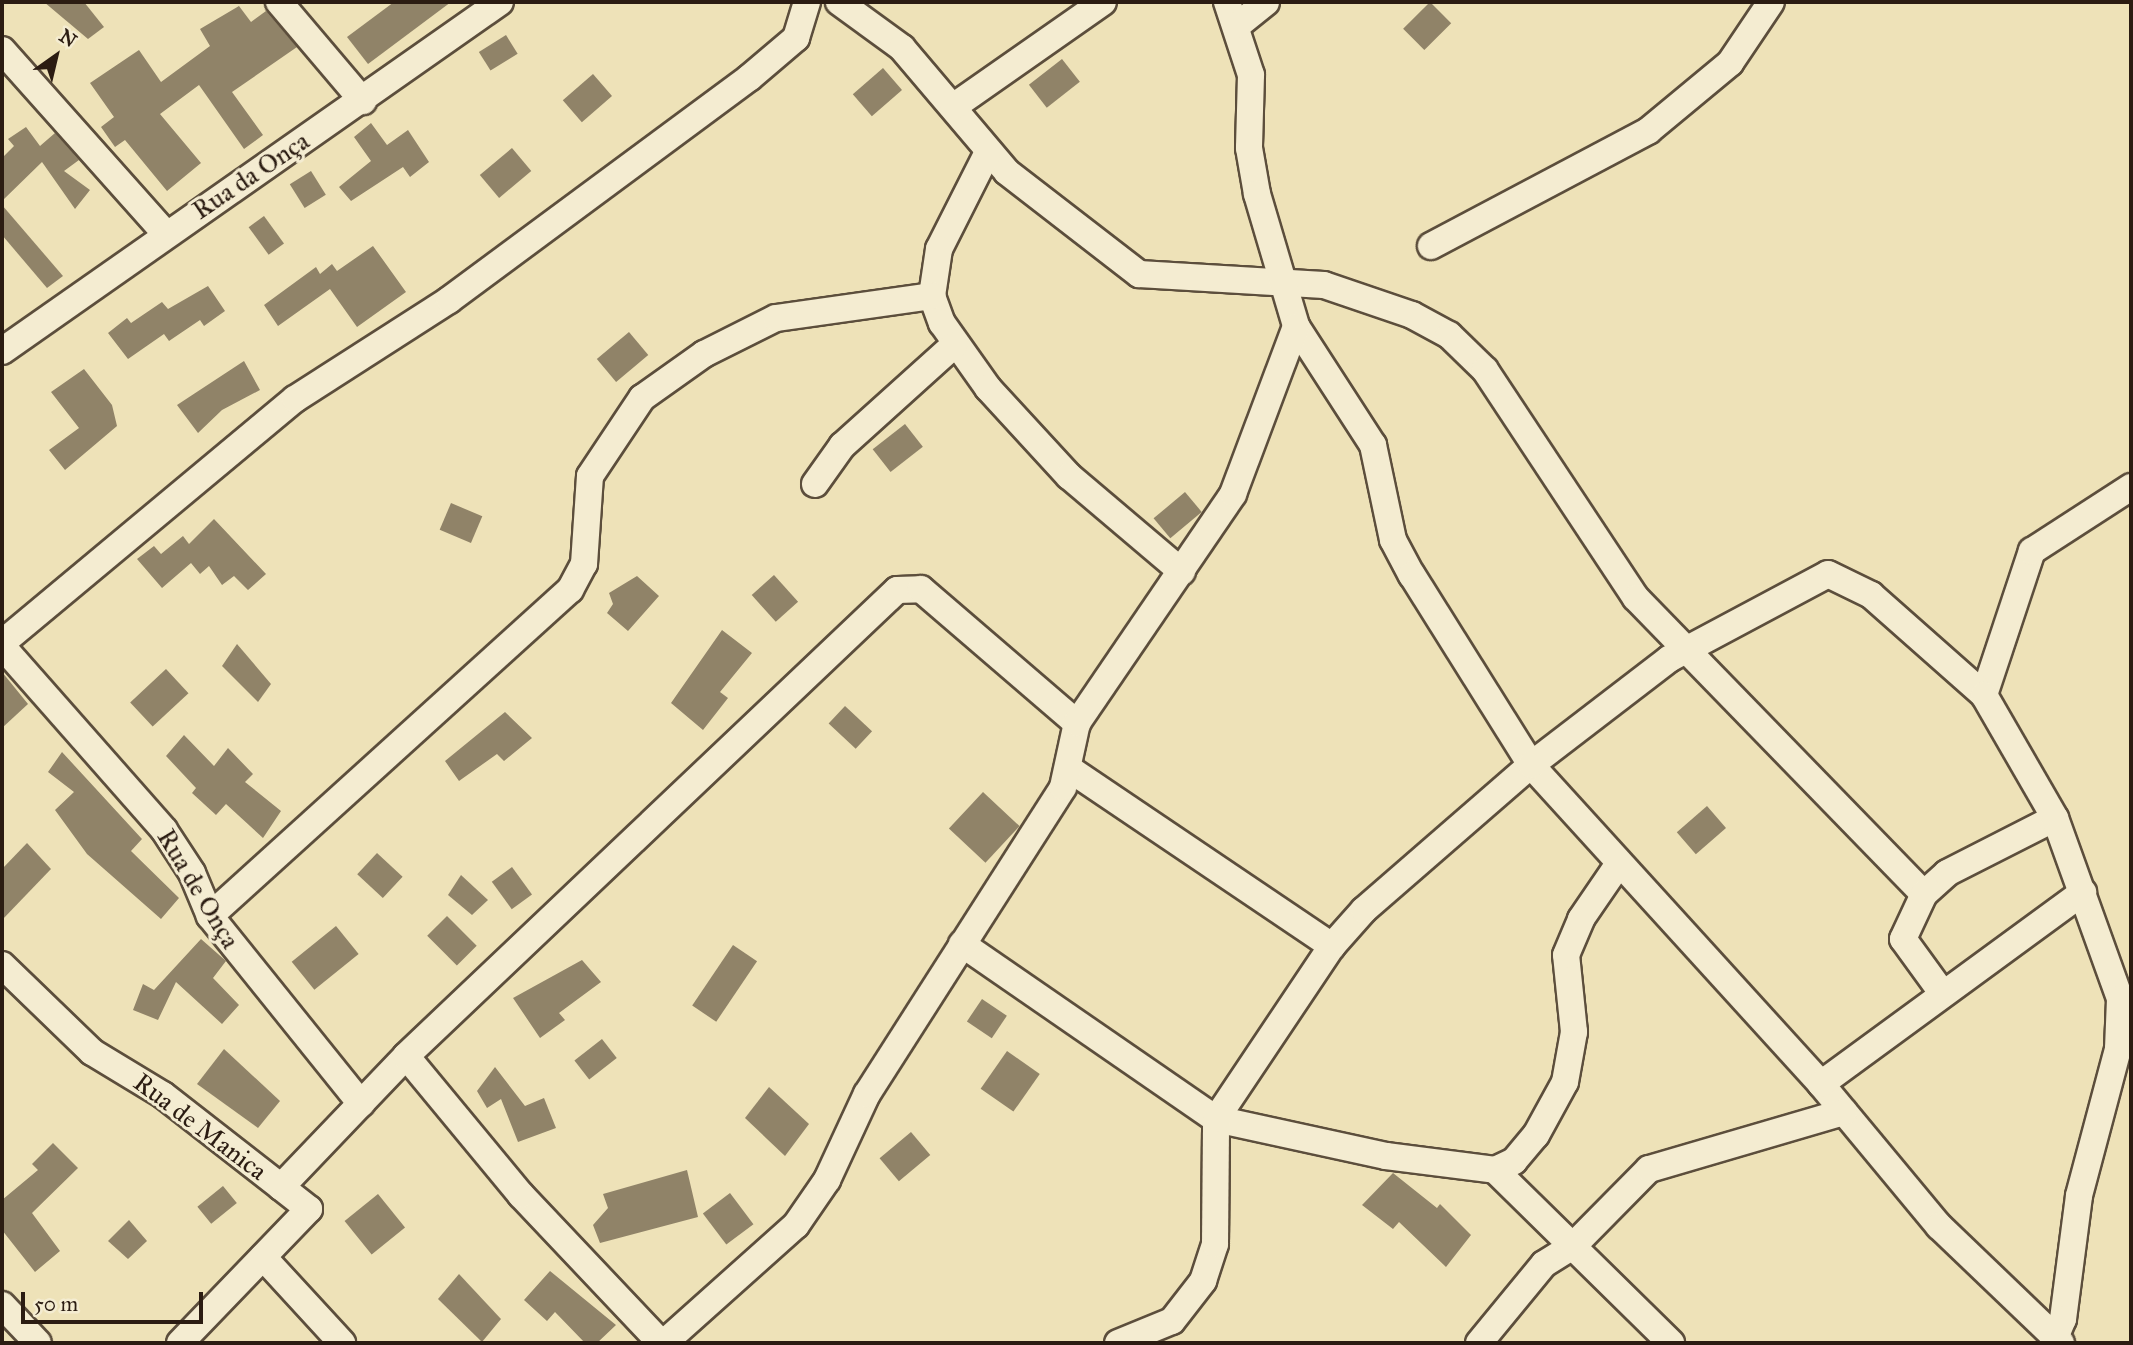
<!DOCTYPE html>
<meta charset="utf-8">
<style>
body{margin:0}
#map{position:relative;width:2133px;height:1345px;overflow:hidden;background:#eee2b8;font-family:"IM FELL Great Primer",serif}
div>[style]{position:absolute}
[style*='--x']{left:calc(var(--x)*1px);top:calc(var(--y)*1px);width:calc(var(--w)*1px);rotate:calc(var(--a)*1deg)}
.building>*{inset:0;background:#908368;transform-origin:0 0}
.roads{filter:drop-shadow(2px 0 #5c4e3c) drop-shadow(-2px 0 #5c4e3c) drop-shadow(0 2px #5c4e3c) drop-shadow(0 -2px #5c4e3c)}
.minor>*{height:26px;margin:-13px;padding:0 13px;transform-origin:13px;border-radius:13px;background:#f4ecd1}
span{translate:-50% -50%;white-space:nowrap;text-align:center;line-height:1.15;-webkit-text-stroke:6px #f4ecd1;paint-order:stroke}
.street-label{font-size:26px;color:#2b1c12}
.frame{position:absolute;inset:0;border:4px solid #2b1c12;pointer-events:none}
.north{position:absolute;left:21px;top:21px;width:70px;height:70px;-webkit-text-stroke:5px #f4ecd1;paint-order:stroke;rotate:34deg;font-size:19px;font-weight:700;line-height:28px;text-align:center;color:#2b1c12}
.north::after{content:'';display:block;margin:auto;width:24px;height:32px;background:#2b1c12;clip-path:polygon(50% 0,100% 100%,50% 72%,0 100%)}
.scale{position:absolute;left:21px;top:1292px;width:182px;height:32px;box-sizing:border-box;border:4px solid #2b1c12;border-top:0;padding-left:9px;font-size:21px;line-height:24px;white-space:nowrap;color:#2b1c12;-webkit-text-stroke:5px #f4ecd1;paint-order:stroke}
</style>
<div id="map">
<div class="building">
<i style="clip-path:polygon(44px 2px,84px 2px,104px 27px,88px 39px)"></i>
<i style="clip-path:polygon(394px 2px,451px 2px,368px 64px,347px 37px)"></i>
<i style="left:1430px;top:2px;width:30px;height:38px;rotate:45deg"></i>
<i style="clip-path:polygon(239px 6px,251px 22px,266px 11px,297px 47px,232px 92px,263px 135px,244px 149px,199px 85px,160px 114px,201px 163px,167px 191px,125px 140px,115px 147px,101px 127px,114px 117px,90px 83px,139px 50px,161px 82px,210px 46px,200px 29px)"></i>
<i style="left:506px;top:35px;width:22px;height:32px;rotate:58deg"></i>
<i style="left:1062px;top:59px;width:29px;height:42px;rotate:52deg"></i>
<i style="left:883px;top:68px;width:29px;height:40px;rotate:49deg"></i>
<i style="left:593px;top:74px;width:29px;height:40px;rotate:49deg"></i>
<i style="clip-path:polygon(371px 123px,387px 145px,408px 130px,429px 162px,410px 177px,403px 167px,351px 201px,339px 187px,371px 161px,354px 137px)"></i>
<i style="clip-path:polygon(26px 127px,40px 146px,55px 133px,79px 160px,64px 171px,90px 190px,75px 209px,42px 162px,2px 201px,2px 158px,14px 146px,8px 139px)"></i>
<i style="left:512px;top:148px;width:30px;height:42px;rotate:50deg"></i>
<i style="left:311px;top:171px;width:28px;height:25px;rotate:58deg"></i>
<i style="clip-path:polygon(2px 205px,63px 276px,47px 288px,2px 235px)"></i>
<i style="left:264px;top:216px;width:34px;height:19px;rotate:54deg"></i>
<i style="clip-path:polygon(373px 246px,406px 292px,357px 327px,330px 289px,278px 326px,264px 305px,316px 267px,320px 274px,332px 264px,337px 271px)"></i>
<i style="clip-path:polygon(208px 286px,225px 311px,204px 326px,200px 320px,169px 341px,164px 334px,128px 359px,108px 333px,127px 318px,131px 323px,162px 302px,168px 309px)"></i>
<i style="left:629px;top:332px;width:30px;height:42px;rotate:50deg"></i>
<i style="clip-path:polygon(244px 361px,260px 390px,222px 410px,198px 433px,177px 405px)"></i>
<i style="clip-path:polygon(84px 369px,112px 405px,117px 426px,65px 470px,49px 450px,79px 428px,51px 392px)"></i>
<i style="left:905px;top:424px;width:29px;height:41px;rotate:52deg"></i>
<i style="left:1185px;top:492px;width:26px;height:41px;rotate:50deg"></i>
<i style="left:451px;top:503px;width:34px;height:29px;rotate:23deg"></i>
<i style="clip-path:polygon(214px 519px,266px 574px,248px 590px,234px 576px,222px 585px,209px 566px,200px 574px,191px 563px,162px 588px,137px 559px,154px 546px,161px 554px,183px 536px,189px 544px)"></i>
<i style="left:774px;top:575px;width:36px;height:30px;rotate:48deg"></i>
<i style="clip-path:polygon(637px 576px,659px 596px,628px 631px,607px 613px,613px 604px,609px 593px)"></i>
<i style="clip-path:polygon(722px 630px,752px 653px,720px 692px,728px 698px,703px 730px,671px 703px)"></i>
<i style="clip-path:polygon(237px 644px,271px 684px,258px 702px,222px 666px)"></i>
<i style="left:166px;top:669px;width:33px;height:49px;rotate:47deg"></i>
<i style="clip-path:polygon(2px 672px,28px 704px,2px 728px)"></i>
<i style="left:845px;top:706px;width:37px;height:24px;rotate:43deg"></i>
<i style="clip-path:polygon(505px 712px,532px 738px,504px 761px,497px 754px,459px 781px,445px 761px)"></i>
<i style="clip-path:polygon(184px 735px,214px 766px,228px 748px,253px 774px,245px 782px,281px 811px,263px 838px,226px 804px,216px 815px,192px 793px,196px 788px,166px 756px)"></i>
<i style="clip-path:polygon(62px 752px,142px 839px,131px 851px,179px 898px,161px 919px,87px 854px,55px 810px,74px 792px,48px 772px)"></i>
<i style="left:983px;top:792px;width:50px;height:50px;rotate:43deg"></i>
<i style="left:1707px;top:806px;width:29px;height:40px;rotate:49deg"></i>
<i style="clip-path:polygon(27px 843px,51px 869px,2px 920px,2px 869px)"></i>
<i style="left:377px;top:853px;width:35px;height:29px;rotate:43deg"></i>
<i style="left:512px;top:867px;width:34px;height:25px;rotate:54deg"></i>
<i style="clip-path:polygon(461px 875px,488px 900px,472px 915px,448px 895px)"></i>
<i style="left:447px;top:916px;width:42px;height:28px;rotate:45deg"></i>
<i style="left:336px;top:926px;width:36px;height:57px;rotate:51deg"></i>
<i style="clip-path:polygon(201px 939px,226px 961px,213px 978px,239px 1005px,222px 1024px,176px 982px,158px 1020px,133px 1010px,143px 984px,154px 990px)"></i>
<i style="left:733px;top:945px;width:29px;height:73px;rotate:34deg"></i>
<i style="clip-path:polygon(582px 960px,601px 982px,559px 1013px,565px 1020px,540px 1038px,513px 998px)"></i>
<i style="left:982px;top:999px;width:30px;height:27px;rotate:34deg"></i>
<i style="left:602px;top:1039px;width:24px;height:35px;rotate:52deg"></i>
<i style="clip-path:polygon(224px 1049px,280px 1101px,258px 1128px,197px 1084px)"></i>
<i style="left:1007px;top:1051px;width:40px;height:46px;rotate:35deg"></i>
<i style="clip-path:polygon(495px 1067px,525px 1106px,544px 1098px,556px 1128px,518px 1142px,501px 1099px,487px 1108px,477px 1091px)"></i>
<i style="clip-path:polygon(769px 1087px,809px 1124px,785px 1156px,745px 1118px)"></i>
<i style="left:911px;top:1132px;width:30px;height:41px;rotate:50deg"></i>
<i style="clip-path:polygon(53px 1143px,78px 1168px,32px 1213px,60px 1251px,35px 1272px,2px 1230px,2px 1200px,38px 1170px,32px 1164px)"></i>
<i style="clip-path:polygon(687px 1170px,698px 1217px,600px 1243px,593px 1225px,608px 1208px,603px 1194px)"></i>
<i style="clip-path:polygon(1393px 1173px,1437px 1208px,1440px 1204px,1471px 1235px,1446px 1267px,1399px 1222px,1393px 1229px,1362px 1205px)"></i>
<i style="left:223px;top:1186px;width:22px;height:33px;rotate:51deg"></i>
<i style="left:730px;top:1193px;width:39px;height:34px;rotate:53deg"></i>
<i style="left:378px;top:1194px;width:43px;height:43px;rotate:51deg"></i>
<i style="clip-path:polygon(129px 1220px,147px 1241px,128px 1259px,108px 1241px)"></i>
<i style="clip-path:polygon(550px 1271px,616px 1325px,597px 1343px,585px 1343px,555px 1312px,547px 1321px,524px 1300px)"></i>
<i style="clip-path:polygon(459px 1274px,501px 1319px,482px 1342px,438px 1299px)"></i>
</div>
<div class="roads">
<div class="minor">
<i style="--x:279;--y:2;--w:130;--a:49.7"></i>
<i style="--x:839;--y:2;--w:78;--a:36.1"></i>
<i style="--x:902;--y:48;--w:162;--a:49.7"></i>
<i style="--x:1007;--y:172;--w:167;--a:37.7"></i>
<i style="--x:1139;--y:274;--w:185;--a:3.4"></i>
<i style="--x:1324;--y:285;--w:93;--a:18.8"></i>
<i style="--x:1412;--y:315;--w:42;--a:28.4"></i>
<i style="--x:1449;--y:335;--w:50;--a:44.2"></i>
<i style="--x:1485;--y:370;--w:273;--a:56.5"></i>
<i style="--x:1636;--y:598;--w:413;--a:45.8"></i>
<i style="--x:1227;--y:2;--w:77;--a:71.8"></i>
<i style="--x:1251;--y:75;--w:73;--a:91.6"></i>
<i style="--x:1249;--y:148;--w:47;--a:80.1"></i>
<i style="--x:1257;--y:194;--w:138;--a:73.5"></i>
<i style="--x:1296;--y:326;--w:142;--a:57.1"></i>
<i style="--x:1373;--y:445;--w:97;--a:78.1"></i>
<i style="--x:1393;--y:540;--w:40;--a:62"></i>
<i style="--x:1412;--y:575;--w:224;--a:57.9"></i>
<i style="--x:1531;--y:765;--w:431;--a:47.7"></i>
<i style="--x:1821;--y:1084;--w:185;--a:50.3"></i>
<i style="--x:1939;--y:1226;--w:169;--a:43.8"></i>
<i style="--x:1238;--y:25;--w:36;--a:-39"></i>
<i style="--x:2;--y:50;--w:246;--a:48.3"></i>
<i style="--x:953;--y:107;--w:183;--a:-35"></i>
<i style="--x:987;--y:154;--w:106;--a:116.8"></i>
<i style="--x:939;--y:249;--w:48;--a:98.5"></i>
<i style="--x:932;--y:296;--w:29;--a:70"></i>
<i style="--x:942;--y:323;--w:80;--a:54.7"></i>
<i style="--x:988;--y:388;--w:120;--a:47.4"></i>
<i style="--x:1069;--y:476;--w:148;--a:40.3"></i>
<i style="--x:1431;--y:246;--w:246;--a:-27.9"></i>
<i style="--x:1648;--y:131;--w:107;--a:-39.7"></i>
<i style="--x:1730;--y:63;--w:73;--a:-56.1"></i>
<i style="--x:2;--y:351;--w:608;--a:-35.02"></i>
<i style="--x:815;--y:484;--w:47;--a:-54.6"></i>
<i style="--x:842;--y:446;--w:151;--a:-42"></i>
<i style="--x:2;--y:643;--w:381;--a:-39.8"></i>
<i style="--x:295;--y:399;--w:183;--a:-32.7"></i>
<i style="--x:449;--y:300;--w:373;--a:-36.5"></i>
<i style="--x:749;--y:78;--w:62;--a:-40.4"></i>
<i style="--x:796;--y:38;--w:38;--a:-73"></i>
<i style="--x:2;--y:646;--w:245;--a:48.6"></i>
<i style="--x:164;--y:830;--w:51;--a:56.9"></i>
<i style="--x:192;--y:873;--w:47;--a:67.3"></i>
<i style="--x:210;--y:916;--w:241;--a:51.2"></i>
<i style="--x:1984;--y:695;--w:152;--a:-71.6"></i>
<i style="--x:2032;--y:551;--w:118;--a:-32.9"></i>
<i style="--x:1071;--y:770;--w:315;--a:34"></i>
<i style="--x:210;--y:916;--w:486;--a:-42.2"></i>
<i style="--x:570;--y:590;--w:30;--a:-62"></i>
<i style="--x:584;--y:564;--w:88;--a:-86.1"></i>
<i style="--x:590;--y:476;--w:94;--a:-56.3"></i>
<i style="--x:642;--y:398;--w:76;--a:-35.4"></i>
<i style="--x:704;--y:354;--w:80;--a:-26.6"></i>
<i style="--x:776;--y:318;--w:158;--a:-8"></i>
<i style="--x:962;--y:944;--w:308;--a:34.6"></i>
<i style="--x:1216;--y:1119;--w:174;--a:12.3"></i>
<i style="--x:1386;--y:1156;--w:110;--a:7.3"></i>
<i style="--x:1495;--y:1170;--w:21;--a:-25"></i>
<i style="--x:1514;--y:1161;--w:34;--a:-50"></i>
<i style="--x:1536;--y:1135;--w:60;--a:-61.3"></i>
<i style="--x:1565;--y:1082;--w:51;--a:-79.8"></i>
<i style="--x:1574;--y:1032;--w:77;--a:-95.9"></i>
<i style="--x:1566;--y:955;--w:39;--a:-67"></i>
<i style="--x:1581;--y:919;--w:65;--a:-55.6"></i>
<i style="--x:2;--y:965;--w:125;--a:44"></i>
<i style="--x:92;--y:1052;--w:83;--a:31.2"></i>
<i style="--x:163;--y:1095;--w:150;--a:37.9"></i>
<i style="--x:281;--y:1187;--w:181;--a:-46.3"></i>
<i style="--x:1943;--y:994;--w:68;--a:-126"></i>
<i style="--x:1903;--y:939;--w:50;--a:-65"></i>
<i style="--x:1924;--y:894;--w:31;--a:-42"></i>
<i style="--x:1947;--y:873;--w:121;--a:-27"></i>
<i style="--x:1821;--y:1084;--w:325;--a:-36.2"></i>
<i style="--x:1495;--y:1170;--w:247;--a:44.5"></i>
<i style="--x:263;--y:1257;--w:117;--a:47.4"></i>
<i style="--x:2;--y:1305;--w:52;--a:46.5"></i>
<i style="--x:180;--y:1343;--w:186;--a:-46.1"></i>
<i style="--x:309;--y:1209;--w:36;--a:-142"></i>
<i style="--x:661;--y:1343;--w:204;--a:-133.4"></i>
<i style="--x:521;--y:1195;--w:180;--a:-129.6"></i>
<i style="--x:406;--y:1056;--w:677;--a:-43.5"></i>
<i style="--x:897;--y:590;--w:24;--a:-2"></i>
<i style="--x:921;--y:589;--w:206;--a:40.7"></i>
<i style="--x:664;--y:1343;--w:177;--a:-41.8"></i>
<i style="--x:796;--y:1225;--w:55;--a:-55.4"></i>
<i style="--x:827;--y:1180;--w:95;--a:-65.1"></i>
<i style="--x:867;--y:1094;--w:364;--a:-57.4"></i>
<i style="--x:1063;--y:787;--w:66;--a:-77.7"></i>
<i style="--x:1077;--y:723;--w:277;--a:-55.7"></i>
<i style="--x:1233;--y:494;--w:179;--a:-69.4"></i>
<i style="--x:1118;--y:1343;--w:58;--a:-22.2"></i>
<i style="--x:1172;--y:1321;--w:51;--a:-52.2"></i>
<i style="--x:1203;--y:1281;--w:39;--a:-72"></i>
<i style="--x:1215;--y:1244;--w:125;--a:-89.5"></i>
<i style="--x:1216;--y:1119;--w:208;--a:-56.2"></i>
<i style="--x:1332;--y:946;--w:48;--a:-48.4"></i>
<i style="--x:1364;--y:910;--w:221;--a:-41"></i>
<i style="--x:1531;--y:765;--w:174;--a:-37.5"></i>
<i style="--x:1669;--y:659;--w:180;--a:-28.1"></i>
<i style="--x:1828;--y:574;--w:48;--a:26"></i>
<i style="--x:1871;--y:595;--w:151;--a:41.5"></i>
<i style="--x:1984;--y:695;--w:142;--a:60"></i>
<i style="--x:2055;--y:818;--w:192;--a:70.2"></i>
<i style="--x:2120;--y:999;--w:50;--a:92.3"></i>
<i style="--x:2118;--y:1049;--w:152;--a:104.9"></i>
<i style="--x:2079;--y:1196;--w:124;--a:97.4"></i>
<i style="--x:2063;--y:1319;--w:26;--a:113"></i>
<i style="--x:1479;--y:1343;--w:102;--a:-50.6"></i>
<i style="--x:1544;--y:1264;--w:34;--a:-32"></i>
<i style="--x:1573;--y:1246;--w:108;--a:-45.4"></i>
<i style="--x:1649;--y:1169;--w:203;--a:-16.3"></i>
</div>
</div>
<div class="street-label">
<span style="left:251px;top:176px;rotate:-34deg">Rua da Onça</span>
<span style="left:198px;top:889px;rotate:59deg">Rua de Onça</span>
<span style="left:200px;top:1127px;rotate:37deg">Rua de Manica</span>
</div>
<div class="frame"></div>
<div class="north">N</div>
<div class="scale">50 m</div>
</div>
